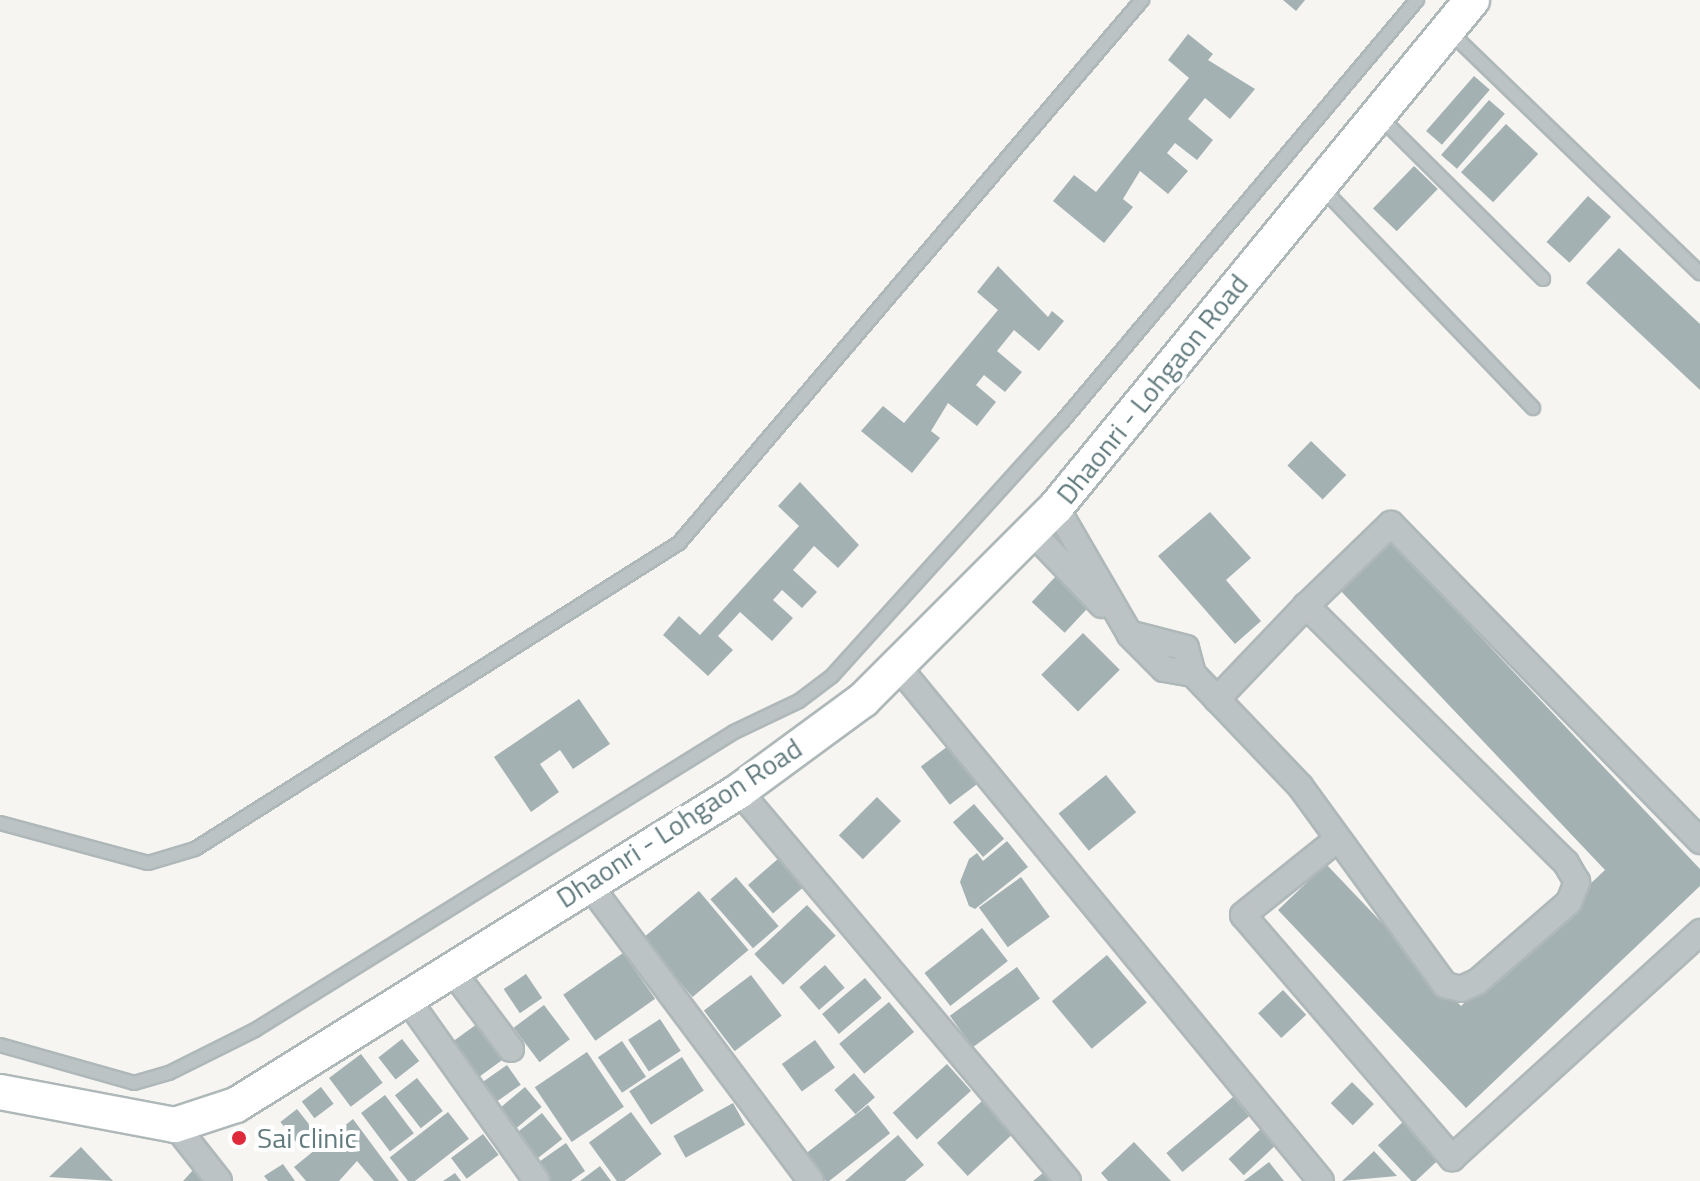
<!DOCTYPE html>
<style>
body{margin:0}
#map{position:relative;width:1700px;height:1181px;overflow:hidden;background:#f6f5f2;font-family:"Titillium Web",sans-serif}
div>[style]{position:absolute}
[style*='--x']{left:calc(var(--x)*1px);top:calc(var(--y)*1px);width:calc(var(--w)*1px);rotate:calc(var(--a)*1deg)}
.building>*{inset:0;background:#a3b1b2;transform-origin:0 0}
.roads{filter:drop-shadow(2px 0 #afb8b9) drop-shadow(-2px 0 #afb8b9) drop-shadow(0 2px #afb8b9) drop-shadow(0 -2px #afb8b9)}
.service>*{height:12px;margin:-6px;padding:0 6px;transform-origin:6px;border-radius:6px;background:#bcc3c5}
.minor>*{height:24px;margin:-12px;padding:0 12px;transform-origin:12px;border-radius:12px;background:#bcc3c5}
.secondary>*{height:34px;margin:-17px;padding:0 17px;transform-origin:17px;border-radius:17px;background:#fff}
.dots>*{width:22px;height:22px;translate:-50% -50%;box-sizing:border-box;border:4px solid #fff;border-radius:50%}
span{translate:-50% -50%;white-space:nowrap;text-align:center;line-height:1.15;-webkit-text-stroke:8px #fff;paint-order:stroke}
.street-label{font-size:28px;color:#617a7d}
.poi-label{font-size:28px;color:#617a7d}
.left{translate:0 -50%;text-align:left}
</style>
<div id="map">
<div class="building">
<i style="clip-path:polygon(1283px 0,1305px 0,1296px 11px)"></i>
<i style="clip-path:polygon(1188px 34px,1213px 54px,1208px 60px,1255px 89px,1230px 119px,1205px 98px,1188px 119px,1213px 140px,1197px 160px,1175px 143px,1167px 153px,1188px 171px,1168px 194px,1140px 171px,1123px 199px,1133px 207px,1104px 243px,1053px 201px,1074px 175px,1096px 192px,1189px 78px,1168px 60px)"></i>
<i style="left:1474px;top:76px;width:21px;height:73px;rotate:41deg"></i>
<i style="left:1489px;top:100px;width:21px;height:73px;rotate:41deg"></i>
<i style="left:1506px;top:124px;width:44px;height:66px;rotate:43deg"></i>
<i style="left:1414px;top:166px;width:33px;height:59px;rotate:44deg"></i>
<i style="left:1588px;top:196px;width:31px;height:62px;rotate:42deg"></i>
<i style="clip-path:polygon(1619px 248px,1700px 324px,1700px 390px,1586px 283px)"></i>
<i style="clip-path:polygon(998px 266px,1048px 317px,1052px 311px,1064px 321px,1039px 351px,1014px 330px,997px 351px,1022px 372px,1005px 392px,984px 375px,976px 385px,996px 402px,977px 426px,948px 403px,931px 431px,940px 438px,912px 473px,861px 431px,883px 406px,904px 423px,998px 310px,977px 292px)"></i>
<i style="left:1311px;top:441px;width:49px;height:34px;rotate:44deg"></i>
<i style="clip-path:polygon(800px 482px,859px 545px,838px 568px,814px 546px,793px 570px,817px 592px,802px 608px,782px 590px,773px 600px,793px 618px,772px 641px,740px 612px,718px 636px,733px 650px,708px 676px,663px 635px,679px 616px,700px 635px,799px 526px,778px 506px)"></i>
<i style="clip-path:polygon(1210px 512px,1251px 558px,1226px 580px,1261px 621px,1235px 644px,1158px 556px)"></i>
<i style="clip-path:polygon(1390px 541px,1700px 869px,1700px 886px,1466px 1108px,1278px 910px,1326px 864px,1461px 1006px,1605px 870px,1339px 589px)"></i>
<i style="left:1057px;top:575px;width:45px;height:37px;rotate:43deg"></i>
<i style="left:1083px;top:633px;width:52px;height:59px;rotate:45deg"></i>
<i style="clip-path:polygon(579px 699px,610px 744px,573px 769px,560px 750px,540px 764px,559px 792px,531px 812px,494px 757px)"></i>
<i style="left:952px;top:743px;width:48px;height:39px;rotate:53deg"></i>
<i style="left:1106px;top:775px;width:48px;height:61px;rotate:51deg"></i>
<i style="left:877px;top:797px;width:34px;height:54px;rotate:45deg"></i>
<i style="left:974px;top:804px;width:46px;height:28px;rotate:49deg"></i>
<i style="clip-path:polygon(1007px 841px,1028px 867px,975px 909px,969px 906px,960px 882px,969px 859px,977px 853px,983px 861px)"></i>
<i style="left:779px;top:858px;width:38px;height:41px;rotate:49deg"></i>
<i style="left:736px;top:877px;width:65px;height:34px;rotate:49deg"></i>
<i style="left:1021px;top:877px;width:49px;height:52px;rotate:54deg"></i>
<i style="left:699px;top:891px;width:77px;height:73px;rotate:50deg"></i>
<i style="left:807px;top:905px;width:42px;height:72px;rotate:47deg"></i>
<i style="left:982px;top:928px;width:42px;height:73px;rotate:52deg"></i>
<i style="left:623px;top:953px;width:56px;height:73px;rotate:55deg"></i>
<i style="left:1107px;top:955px;width:62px;height:72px;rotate:50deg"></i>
<i style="left:825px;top:965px;width:30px;height:34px;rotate:49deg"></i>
<i style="left:1017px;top:967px;width:39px;height:83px;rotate:54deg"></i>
<i style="left:526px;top:974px;width:29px;height:27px;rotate:56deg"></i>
<i style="left:751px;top:975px;width:51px;height:59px;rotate:53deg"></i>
<i style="left:865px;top:978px;width:26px;height:56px;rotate:50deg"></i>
<i style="left:1283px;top:990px;width:34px;height:34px;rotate:47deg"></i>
<i style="left:889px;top:1002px;width:39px;height:65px;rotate:50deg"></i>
<i style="left:544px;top:1005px;width:43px;height:38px;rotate:53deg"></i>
<i style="left:660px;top:1019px;width:38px;height:38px;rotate:57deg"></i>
<i style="left:477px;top:1024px;width:44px;height:41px;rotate:54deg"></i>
<i style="left:402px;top:1039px;width:28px;height:30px;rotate:52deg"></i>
<i style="left:815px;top:1040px;width:34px;height:41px;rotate:54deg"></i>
<i style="left:622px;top:1041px;width:43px;height:29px;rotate:56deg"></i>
<i style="left:587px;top:1052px;width:66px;height:63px;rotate:56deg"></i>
<i style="left:361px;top:1054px;width:36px;height:40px;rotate:53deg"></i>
<i style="left:682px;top:1057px;width:40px;height:63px;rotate:57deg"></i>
<i style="left:947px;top:1064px;width:36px;height:73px;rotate:48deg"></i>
<i style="left:507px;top:1065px;width:24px;height:41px;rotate:55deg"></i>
<i style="left:854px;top:1073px;width:32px;height:26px;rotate:49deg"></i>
<i style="left:417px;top:1078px;width:42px;height:28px;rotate:52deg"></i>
<i style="left:1352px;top:1082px;width:31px;height:30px;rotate:45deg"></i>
<i style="left:321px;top:1087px;width:21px;height:24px;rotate:53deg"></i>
<i style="left:525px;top:1087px;width:26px;height:43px;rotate:50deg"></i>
<i style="left:385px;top:1095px;width:48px;height:30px;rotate:53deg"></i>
<i style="left:1233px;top:1097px;width:25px;height:87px;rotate:50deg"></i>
<i style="left:983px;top:1100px;width:45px;height:63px;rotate:47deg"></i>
<i style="left:733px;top:1103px;width:25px;height:68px;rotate:61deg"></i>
<i style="left:868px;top:1105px;width:36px;height:80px;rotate:52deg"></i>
<i style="left:297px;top:1109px;width:29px;height:21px;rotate:52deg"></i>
<i style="left:448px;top:1112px;width:34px;height:74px;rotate:52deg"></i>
<i style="left:631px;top:1112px;width:52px;height:52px;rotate:54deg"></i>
<i style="left:542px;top:1113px;width:33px;height:41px;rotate:52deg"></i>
<i style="clip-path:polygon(353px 1119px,399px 1181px,374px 1181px,357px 1161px,339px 1181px,306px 1181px,294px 1167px)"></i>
<i style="left:1405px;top:1120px;width:52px;height:37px;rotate:47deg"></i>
<i style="left:1263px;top:1127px;width:22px;height:47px;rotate:47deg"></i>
<i style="left:483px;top:1134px;width:26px;height:40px;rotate:53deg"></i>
<i style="clip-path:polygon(898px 1135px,924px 1165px,905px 1181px,845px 1181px)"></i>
<i style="clip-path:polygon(1134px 1142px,1171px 1181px,1108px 1181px,1101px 1173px)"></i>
<i style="clip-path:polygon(566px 1143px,585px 1171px,571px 1181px,543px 1181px,533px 1166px)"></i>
<i style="clip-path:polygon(81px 1147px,113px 1181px,49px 1177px)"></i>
<i style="clip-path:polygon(1374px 1151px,1397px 1176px,1342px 1181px)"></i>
<i style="clip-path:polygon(1269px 1162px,1284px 1181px,1244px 1181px)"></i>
<i style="clip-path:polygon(283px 1164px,295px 1181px,268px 1181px,264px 1176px)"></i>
<i style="clip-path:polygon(600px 1166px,611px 1181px,580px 1181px)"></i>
<i style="clip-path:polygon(195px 1168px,208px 1181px,183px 1181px)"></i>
<i style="clip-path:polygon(455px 1173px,461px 1181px,443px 1181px)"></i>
<i style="clip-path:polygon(1043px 1173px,1049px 1181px,1033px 1181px)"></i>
</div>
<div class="roads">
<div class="service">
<i style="--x:1449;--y:31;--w:349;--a:44"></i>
<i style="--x:1380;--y:117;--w:230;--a:44.8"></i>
<i style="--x:1322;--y:188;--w:305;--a:46.2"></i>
<i style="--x:0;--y:823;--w:153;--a:15.1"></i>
<i style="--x:148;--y:863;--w:49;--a:-16.6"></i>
<i style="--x:195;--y:849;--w:573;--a:-32.3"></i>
<i style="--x:679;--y:543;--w:714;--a:-49.55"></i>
<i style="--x:0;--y:1045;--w:139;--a:15.8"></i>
<i style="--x:134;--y:1083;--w:36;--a:-16"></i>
<i style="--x:169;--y:1073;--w:96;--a:-26.6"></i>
<i style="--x:255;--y:1030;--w:564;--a:-31.89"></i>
<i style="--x:734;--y:732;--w:72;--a:-25.5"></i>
<i style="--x:799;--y:701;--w:41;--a:-37.1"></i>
<i style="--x:832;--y:676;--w:341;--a:-47.9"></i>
<i style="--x:1061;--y:423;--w:553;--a:-49.92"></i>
</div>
<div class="minor">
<i style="--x:1056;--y:507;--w:146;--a:59.9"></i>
<i style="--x:1129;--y:633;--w:59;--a:14.7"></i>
<i style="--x:1186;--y:648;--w:27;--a:75"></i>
<i style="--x:1193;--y:674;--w:155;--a:46.3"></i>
<i style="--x:1300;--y:786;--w:246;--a:53.9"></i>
<i style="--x:1445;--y:985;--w:16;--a:14"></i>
<i style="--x:1461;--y:989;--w:17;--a:-24"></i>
<i style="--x:1477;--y:982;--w:122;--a:-41"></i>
<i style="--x:1569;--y:902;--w:22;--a:-68"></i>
<i style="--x:1577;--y:882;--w:22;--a:-120"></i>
<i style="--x:1566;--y:863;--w:366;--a:-135.3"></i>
<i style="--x:1306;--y:606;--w:129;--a:133.7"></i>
<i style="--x:1032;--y:532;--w:101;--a:46.2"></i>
<i style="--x:1306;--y:606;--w:118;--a:-44"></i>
<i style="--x:1391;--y:524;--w:443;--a:45.7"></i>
<i style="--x:1130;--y:635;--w:48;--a:45"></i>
<i style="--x:1164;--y:669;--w:29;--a:10"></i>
<i style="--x:901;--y:670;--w:661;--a:50.58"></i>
<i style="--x:739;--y:791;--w:510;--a:49.85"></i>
<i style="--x:1335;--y:841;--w:118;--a:141.2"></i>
<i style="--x:1243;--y:915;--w:321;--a:49.3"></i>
<i style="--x:1452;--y:1158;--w:336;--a:-42.3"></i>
<i style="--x:588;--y:883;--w:372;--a:53.2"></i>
<i style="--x:451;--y:969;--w:100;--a:53.1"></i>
<i style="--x:406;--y:997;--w:226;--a:54.6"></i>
<i style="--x:175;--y:1125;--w:71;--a:51.8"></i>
</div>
<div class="secondary">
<i style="--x:0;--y:1092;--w:178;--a:10.7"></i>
<i style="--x:175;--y:1125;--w:64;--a:-18.2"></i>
<i style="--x:236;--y:1105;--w:593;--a:-31.97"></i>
<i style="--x:739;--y:791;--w:154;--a:-36.3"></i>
<i style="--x:863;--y:700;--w:273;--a:-45"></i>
<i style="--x:1056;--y:507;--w:656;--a:-50.63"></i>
</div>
</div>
<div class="dots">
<i style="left:239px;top:1138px;background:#de2a3a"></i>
</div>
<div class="street-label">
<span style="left:1152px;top:389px;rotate:-51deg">Dhaonri - Lohgaon Road</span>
<span style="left:679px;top:823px;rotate:-33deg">Dhaonri - Lohgaon Road</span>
</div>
<div class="poi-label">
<span class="left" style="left:257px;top:1138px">Sai clinic</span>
</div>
</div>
